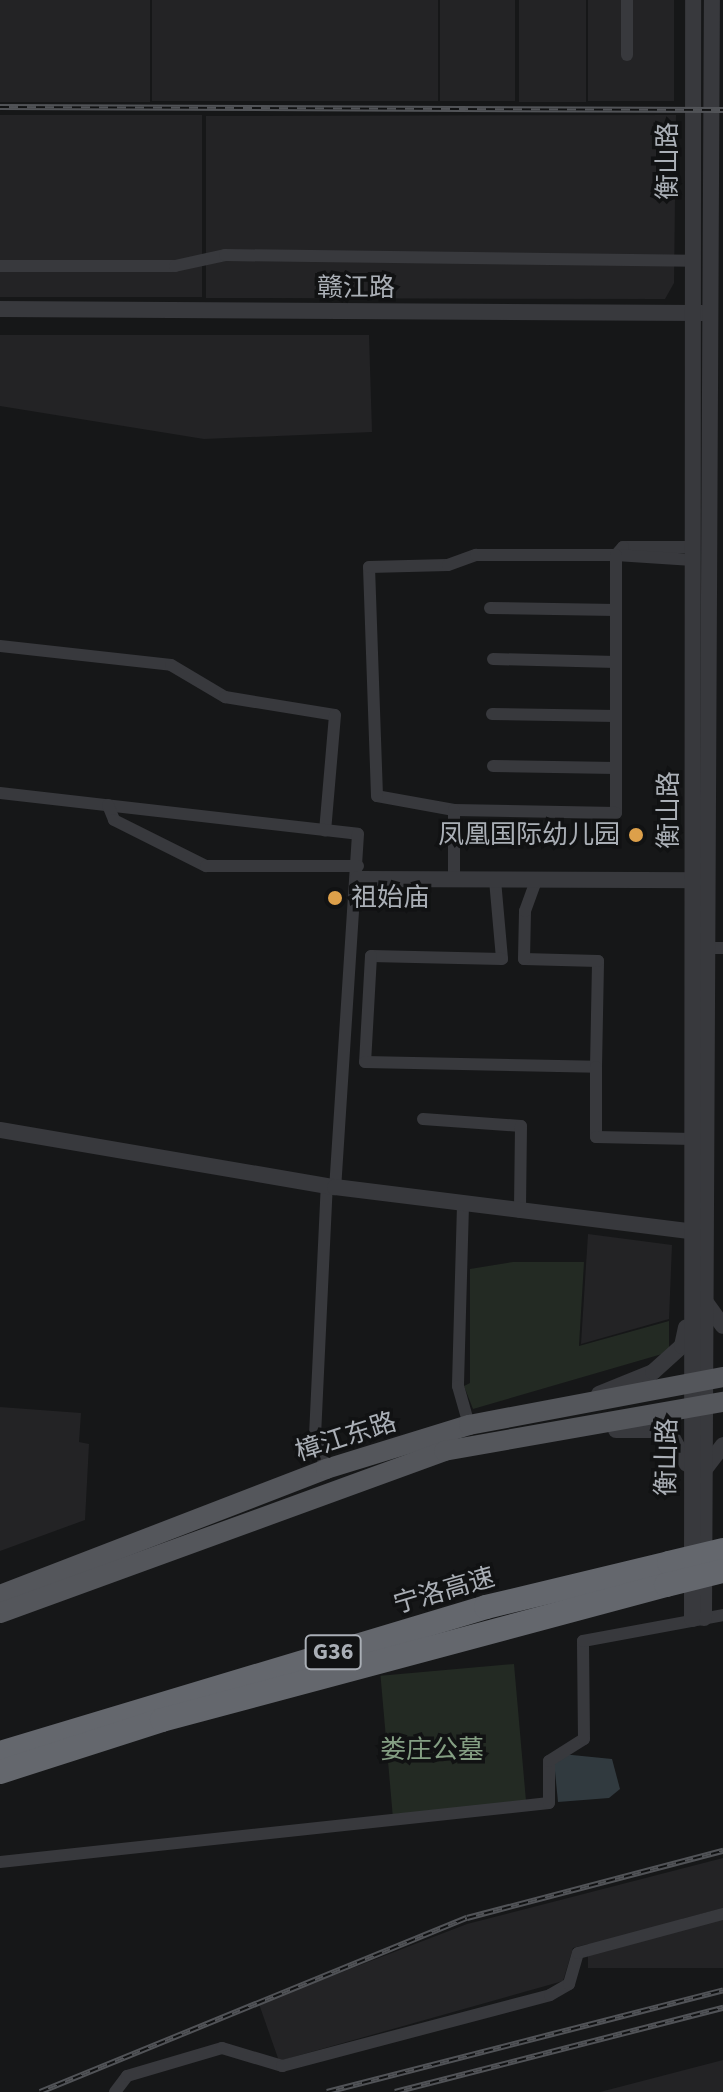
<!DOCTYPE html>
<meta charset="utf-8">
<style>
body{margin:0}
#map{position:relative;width:723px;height:2092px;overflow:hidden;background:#161718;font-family:"Source Sans 3","Noto Sans SC",sans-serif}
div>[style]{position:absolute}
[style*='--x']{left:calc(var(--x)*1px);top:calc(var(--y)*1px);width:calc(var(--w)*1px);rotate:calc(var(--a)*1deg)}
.built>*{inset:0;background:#232325;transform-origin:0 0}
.green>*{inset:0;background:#232a23;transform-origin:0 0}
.water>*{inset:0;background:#313a3f}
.minor>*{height:12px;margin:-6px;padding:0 6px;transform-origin:6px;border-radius:6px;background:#38393d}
.tertiary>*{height:16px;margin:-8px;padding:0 8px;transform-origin:8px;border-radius:8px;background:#38393d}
.primary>*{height:20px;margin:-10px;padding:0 10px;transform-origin:10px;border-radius:10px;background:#54565b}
.motorway>*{height:24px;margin:-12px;padding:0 12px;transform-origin:12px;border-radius:12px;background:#64676d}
.rail>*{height:6px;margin-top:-3px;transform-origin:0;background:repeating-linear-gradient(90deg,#111213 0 9px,#515357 0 18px);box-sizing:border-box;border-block:2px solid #515357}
.motorway-bridge>*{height:24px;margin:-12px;padding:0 12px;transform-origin:12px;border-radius:12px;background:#64676d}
.dots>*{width:22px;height:22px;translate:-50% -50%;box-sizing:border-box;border:4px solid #111213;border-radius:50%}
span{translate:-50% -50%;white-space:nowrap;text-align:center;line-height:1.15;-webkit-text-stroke:7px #111213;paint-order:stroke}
.shield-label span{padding:2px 6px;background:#111213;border:2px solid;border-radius:6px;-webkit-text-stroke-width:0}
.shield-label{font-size:24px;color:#aaafb6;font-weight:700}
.street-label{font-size:26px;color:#aaafb6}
.poi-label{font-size:26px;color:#aaafb6}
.right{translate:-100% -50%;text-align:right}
.left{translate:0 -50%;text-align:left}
.park-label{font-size:26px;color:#849f83}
</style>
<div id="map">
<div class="built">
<i style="left:0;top:0;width:150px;height:102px"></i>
<i style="left:152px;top:0;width:286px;height:101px"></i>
<i style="left:440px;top:0;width:75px;height:101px"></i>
<i style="left:519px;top:0;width:67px;height:102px"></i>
<i style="left:588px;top:0;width:86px;height:101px"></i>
<i style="left:0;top:115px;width:202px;height:182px"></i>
<i style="clip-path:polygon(676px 115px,674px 283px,665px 299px,206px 298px,206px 116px)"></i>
<i style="clip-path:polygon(0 335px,369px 335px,372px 432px,204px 439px,0 406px)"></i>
<i style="clip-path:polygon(588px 1234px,672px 1245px,669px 1319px,581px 1344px)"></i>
<i style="clip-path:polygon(0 1407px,81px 1413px,79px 1442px,89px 1444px,85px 1520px,0 1551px)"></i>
<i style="clip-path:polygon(723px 1858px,723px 1908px,573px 1948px,563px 1981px,279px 2061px,259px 2004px,467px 1924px)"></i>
<i style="left:723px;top:1919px;width:49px;height:135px;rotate:90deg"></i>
<i style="clip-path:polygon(723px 2060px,723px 2092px,600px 2092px)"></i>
</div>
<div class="green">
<i style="clip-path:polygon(513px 1262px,584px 1262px,579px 1346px,669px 1321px,669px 1352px,473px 1409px,464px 1386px,470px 1383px,470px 1269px)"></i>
<i style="left:514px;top:1664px;width:139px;height:134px;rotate:85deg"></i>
</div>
<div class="water">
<i style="clip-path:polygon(562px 1754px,612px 1759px,620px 1789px,609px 1798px,558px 1802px,554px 1761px)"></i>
</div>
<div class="minor">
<i style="--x:627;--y:0;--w:55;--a:90"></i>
<i style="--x:0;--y:266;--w:175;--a:0"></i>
<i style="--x:175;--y:266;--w:51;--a:-12.4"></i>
<i style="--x:225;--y:255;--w:467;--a:0.7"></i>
<i style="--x:693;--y:547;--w:70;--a:180"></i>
<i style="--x:623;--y:547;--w:11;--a:131"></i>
<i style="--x:616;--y:555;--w:77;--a:3.7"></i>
<i style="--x:490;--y:608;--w:126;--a:0.9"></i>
<i style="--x:0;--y:646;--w:172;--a:6.3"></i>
<i style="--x:171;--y:665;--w:63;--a:30.7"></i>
<i style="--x:225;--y:697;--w:111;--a:9.3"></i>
<i style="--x:335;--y:715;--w:116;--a:94.9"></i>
<i style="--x:493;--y:659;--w:123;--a:1.4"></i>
<i style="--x:492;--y:714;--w:124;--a:0.9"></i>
<i style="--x:493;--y:766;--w:123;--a:0.9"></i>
<i style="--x:0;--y:793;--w:360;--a:6.5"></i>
<i style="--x:358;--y:834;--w:354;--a:93.7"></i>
<i style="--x:108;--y:805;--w:16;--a:68"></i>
<i style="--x:114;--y:820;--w:103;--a:26.6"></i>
<i style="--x:206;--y:866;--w:152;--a:0"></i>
<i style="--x:454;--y:810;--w:78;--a:-169.7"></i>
<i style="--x:377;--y:796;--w:229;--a:-92"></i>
<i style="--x:369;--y:567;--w:79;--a:-1.5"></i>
<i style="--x:448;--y:565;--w:30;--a:-20"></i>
<i style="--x:476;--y:555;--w:140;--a:0"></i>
<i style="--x:616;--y:555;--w:258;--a:90"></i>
<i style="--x:616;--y:813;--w:162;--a:-178.9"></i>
<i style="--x:454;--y:810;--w:69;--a:90"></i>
<i style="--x:495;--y:880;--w:79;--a:84.9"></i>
<i style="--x:502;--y:959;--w:131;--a:-178.7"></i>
<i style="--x:371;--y:956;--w:106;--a:93.2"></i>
<i style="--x:365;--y:1062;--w:231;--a:1.2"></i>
<i style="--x:596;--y:1067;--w:106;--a:-88.9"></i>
<i style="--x:598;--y:961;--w:74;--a:-178.5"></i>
<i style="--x:524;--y:959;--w:48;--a:-88.8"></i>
<i style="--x:525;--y:911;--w:33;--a:-70"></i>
<i style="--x:713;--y:948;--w:10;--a:0"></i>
<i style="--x:596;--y:1067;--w:70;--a:90"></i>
<i style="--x:596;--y:1137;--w:97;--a:1.2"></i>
<i style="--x:423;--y:1119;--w:98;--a:4.1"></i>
<i style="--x:521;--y:1126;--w:86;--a:90.7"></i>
<i style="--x:463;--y:1205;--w:181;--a:91.6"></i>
<i style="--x:458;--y:1386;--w:41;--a:74.2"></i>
<i style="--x:326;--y:1469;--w:35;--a:-108"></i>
<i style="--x:315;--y:1436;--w:251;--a:-87.3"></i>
<i style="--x:0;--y:1862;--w:552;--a:-6.13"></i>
<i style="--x:549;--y:1803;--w:42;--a:-90"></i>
<i style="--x:549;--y:1761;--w:41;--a:-32.2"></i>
<i style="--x:584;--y:1739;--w:98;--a:-90.6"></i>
<i style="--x:583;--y:1641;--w:142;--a:-10.5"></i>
<i style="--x:115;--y:2092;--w:20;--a:-53"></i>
<i style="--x:127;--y:2076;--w:99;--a:-16.4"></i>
<i style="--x:222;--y:2048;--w:63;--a:16.7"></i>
<i style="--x:282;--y:2066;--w:277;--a:-14.8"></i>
<i style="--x:550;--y:1995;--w:22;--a:-30"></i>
<i style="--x:569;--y:1984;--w:32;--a:-74"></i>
<i style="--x:578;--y:1953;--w:150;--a:-15.1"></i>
</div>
<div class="tertiary">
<i style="--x:0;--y:309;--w:702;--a:0.33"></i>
<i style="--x:358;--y:879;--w:347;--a:0.2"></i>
<i style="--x:0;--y:1130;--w:340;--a:9.7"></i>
<i style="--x:335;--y:1187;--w:371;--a:7.1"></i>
<i style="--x:707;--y:1304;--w:27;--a:54"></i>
<i style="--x:599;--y:1394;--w:58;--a:-22.2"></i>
<i style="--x:653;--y:1372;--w:39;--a:-42"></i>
<i style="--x:682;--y:1346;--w:19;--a:-78"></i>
<i style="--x:616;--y:1430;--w:52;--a:0"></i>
<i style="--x:668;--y:1430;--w:39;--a:61"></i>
<i style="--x:702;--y:1473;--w:35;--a:-53"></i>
<i style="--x:704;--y:1618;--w:1618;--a:-89.72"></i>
<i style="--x:692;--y:1619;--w:1619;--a:-89.96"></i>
</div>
<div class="primary">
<i style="--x:0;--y:1595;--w:350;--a:-21.1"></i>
<i style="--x:326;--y:1469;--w:150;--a:-17.1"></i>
<i style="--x:469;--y:1425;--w:258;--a:-10.7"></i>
<i style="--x:0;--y:1613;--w:473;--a:-20"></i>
<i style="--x:444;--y:1451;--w:283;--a:-10"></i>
</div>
<div class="motorway">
<i style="--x:0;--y:1753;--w:507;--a:-16.72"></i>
<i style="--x:486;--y:1607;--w:188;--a:-13.5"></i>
<i style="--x:0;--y:1772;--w:170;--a:-17.8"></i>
<i style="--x:162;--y:1720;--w:522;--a:-15"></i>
</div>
<div class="rail">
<i style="--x:0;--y:107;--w:723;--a:0.24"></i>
<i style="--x:40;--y:2092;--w:461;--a:-22.2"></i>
<i style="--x:467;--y:1918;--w:265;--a:-14.7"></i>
<i style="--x:327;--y:2092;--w:409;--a:-14.4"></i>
<i style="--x:395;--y:2092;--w:339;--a:-14.4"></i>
</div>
<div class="motorway-bridge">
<i style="--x:669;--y:1563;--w:56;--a:-13.5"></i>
<i style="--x:666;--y:1585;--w:59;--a:-13.8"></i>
</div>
<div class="dots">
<i style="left:636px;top:835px;background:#dda04a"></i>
<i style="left:335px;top:898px;background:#dda04a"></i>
</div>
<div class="shield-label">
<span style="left:333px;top:1652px">G36</span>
</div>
<div class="street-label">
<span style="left:668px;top:161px;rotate:-90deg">衡山路</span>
<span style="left:356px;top:288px">赣江路</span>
<span style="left:669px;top:810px;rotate:-90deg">衡山路</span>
<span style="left:346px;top:1437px;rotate:-18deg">樟江东路</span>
<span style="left:667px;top:1457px;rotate:-89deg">衡山路</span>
<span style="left:444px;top:1591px;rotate:-16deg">宁洛高速</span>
</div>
<div class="poi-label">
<span class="right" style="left:620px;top:835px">凤凰国际幼儿园</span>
<span class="left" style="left:351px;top:898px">祖始庙</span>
</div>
<div class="park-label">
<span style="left:432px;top:1750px">娄庄公墓</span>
</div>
</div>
